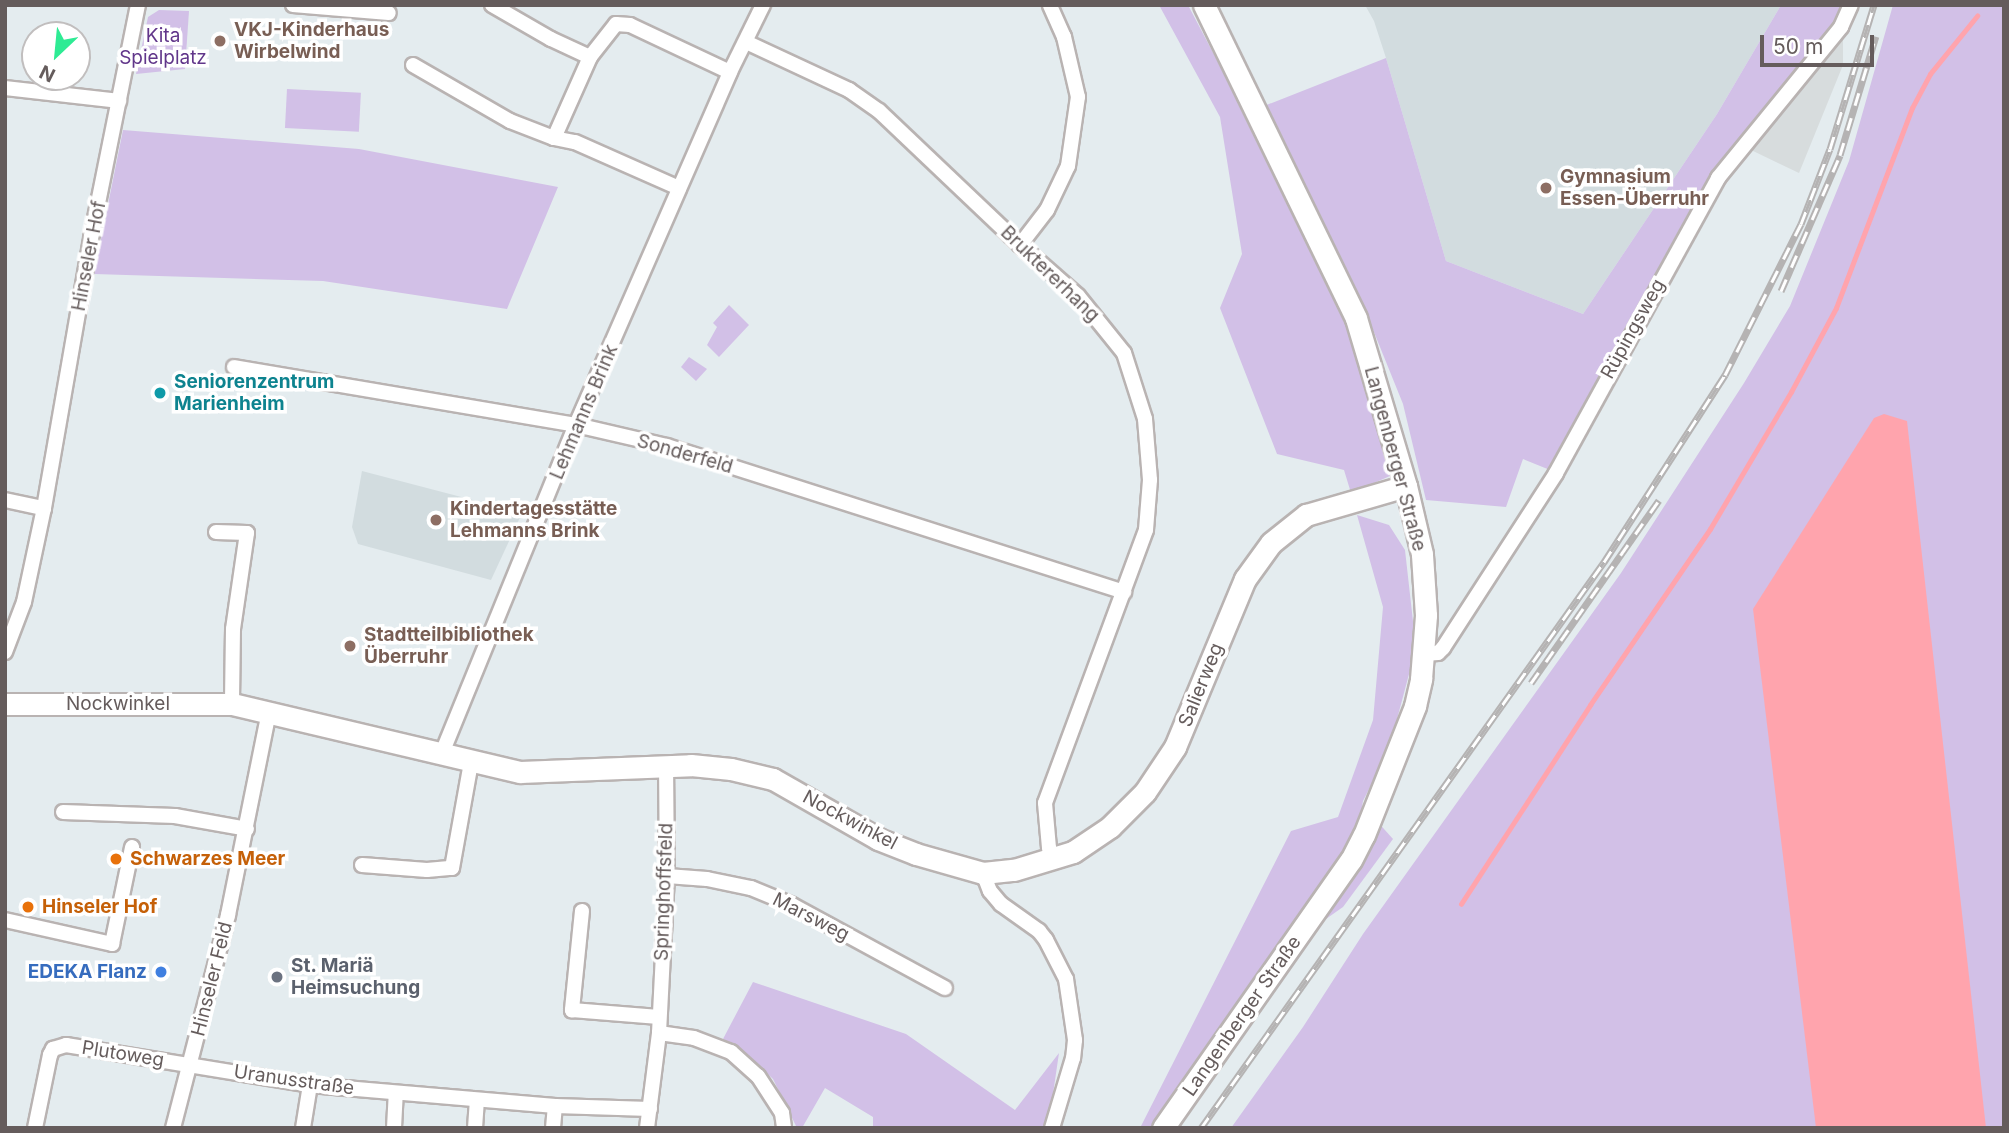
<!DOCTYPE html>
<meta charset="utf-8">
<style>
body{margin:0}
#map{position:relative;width:2009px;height:1133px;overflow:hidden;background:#e4ecef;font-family:Inter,sans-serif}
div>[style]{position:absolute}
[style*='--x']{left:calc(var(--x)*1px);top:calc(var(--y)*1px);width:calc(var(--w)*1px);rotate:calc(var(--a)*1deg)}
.industrial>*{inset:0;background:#d7dcdd}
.education>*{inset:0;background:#d2dcdf}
.green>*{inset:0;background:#d2c0e7;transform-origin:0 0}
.water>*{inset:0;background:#ffa4ad}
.stream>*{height:4.5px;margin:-2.25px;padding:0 2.25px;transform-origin:2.25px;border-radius:2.25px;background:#ffa4ad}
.roads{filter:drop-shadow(2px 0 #b9b3b2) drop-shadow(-2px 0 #b9b3b2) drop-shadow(0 2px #b9b3b2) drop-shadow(0 -2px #b9b3b2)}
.street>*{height:14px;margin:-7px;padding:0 7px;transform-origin:7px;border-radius:7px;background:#fff}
.secondary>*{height:21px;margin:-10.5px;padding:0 10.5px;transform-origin:10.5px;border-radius:10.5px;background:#fff}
.rail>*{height:7px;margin-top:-3.5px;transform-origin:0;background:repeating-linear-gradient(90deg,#fff 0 13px,#b5b3b3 0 26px);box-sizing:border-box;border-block:2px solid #b5b3b3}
.dots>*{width:19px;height:19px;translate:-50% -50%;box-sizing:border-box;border:4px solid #fff;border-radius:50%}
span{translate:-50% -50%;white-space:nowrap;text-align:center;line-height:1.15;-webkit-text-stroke:7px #fff;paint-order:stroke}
.education-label{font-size:19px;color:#785e54;font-weight:700}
.left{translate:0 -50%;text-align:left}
.park-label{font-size:19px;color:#61368a}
.street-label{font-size:19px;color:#655c5c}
.culture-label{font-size:19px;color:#0d838f;font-weight:700}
.food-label{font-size:19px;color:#c56008;font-weight:700}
.worship-label{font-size:19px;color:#5b616d;font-weight:700}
.shop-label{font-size:19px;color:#366cbe;font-weight:700}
.right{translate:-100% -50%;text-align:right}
.frame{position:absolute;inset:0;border:7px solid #655c5c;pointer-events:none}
.north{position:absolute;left:21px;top:21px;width:70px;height:70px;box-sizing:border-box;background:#fff;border:2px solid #c1bebe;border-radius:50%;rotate:206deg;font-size:19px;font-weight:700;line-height:28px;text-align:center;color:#655c5c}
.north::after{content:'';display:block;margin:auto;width:24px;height:32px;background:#2eeb94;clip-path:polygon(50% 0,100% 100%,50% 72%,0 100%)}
.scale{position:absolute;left:1760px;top:35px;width:114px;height:32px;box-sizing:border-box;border:4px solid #655c5c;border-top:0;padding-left:9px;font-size:21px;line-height:24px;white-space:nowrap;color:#655c5c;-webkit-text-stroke:5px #fff;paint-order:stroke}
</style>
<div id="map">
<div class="industrial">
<i style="clip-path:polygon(1843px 34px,1843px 65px,1799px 173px,1749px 149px)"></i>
</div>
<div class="education">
<i style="clip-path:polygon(1365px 5px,1781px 5px,1717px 114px,1583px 314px,1446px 261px,1386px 58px,1374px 21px)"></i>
<i style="clip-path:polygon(362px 471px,522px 513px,491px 580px,358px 544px,352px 527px)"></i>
</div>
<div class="green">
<i style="clip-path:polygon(1159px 5px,1188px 5px,1307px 232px,1373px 387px,1390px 476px,1351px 493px,1344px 470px,1277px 454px,1220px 308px,1242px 254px,1220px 117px)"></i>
<i style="clip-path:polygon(1781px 5px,1847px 5px,1838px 24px,1729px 157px,1550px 470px,1523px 459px,1506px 507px,1426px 500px,1403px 404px,1361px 300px,1264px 106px,1386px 58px,1446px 261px,1583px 314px,1717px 114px)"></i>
<i style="clip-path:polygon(1893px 5px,2004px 5px,2004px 1128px,1231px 1128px,1303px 1027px,1363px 934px,1621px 573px,1744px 383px,1790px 306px,1849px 161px)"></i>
<i style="clip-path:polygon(159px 10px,189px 11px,185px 69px,136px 74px,148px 17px)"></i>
<i style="left:287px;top:89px;width:74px;height:39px;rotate:3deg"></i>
<i style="clip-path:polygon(123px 130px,359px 149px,558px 187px,507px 309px,323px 281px,94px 274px)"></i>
<i style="clip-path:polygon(729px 305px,749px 325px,719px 357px,707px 345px,717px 327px,713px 323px)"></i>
<i style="clip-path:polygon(689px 357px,707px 369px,696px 381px,681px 367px)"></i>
<i style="clip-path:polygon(1357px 515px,1389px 525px,1405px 550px,1416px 648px,1389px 749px,1363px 801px,1358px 832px,1157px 1128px,1140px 1128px,1291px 831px,1338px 817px,1373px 720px,1383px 607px)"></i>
<i style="clip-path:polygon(1375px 819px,1393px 839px,1343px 907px,1306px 933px)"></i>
<i style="clip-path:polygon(753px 982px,906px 1034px,1015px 1110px,1059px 1053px,1048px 1128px,873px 1128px,873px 1117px,825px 1088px,802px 1128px,797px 1128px,773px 1079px,750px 1057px,723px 1039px)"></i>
</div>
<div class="water">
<i style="clip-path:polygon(1884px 414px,1907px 421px,1986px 1128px,1816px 1128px,1753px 609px,1874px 418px)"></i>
</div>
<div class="stream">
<i style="--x:1461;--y:904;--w:237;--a:-57"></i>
<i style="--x:1590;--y:705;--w:213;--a:-55.7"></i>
<i style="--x:1710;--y:529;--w:159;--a:-59.4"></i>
<i style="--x:1791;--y:392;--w:95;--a:-61.8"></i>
<i style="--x:1836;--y:308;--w:214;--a:-69.2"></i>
<i style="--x:1912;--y:108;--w:38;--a:-62"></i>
<i style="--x:1930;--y:74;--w:75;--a:-51"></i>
</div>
<div class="roads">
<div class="street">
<i style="--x:293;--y:5;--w:96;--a:4.8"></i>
<i style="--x:492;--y:5;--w:68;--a:30"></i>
<i style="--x:551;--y:39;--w:43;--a:24.8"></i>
<i style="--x:746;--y:42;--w:114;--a:25"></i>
<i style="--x:849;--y:90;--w:37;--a:35"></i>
<i style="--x:879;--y:111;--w:195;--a:43.5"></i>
<i style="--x:1020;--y:245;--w:77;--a:41.3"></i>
<i style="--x:1078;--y:296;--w:73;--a:51.1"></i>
<i style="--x:1124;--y:353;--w:69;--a:72.3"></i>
<i style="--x:1145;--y:419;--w:61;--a:85.3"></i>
<i style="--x:1150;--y:480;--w:50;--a:94.6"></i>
<i style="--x:1146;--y:530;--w:291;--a:110.3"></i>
<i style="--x:1045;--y:803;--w:45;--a:84.9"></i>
<i style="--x:1049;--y:848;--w:12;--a:66"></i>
<i style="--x:413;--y:65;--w:112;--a:30"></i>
<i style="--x:510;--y:121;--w:47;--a:21.1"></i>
<i style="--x:554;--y:138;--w:21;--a:11"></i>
<i style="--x:575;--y:142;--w:114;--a:23.9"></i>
<i style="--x:5;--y:88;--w:115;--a:6.5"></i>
<i style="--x:554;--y:138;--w:89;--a:-66"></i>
<i style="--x:590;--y:57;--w:42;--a:-51.8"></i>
<i style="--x:616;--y:24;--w:14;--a:4"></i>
<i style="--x:630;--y:25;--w:110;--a:25.2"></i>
<i style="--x:1020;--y:245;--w:44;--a:-52.4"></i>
<i style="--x:1047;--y:210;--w:49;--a:-64.5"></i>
<i style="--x:1068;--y:166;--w:70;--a:-81.8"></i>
<i style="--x:1078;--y:97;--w:62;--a:-103.1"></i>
<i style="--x:1064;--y:37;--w:35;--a:-114"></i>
<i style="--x:234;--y:367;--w:347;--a:9.6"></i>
<i style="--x:576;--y:425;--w:93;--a:13"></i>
<i style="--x:667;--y:446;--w:480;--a:17.7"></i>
<i style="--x:5;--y:500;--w:40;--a:12"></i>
<i style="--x:216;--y:532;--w:31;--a:2"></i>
<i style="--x:247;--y:533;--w:97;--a:98.3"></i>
<i style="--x:233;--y:629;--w:75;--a:90.8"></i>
<i style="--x:5;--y:652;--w:53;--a:-69.2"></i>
<i style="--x:24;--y:602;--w:96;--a:-78"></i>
<i style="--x:44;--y:508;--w:279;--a:-80.1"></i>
<i style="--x:92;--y:233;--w:233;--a:-78.6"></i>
<i style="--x:1424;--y:654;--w:14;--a:-4"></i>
<i style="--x:1438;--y:653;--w:7;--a:-45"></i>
<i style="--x:1443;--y:648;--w:208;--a:-57.1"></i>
<i style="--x:1556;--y:473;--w:337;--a:-61.2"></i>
<i style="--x:1718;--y:178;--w:195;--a:-50.8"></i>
<i style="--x:1841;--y:27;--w:24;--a:-66"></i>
<i style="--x:442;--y:753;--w:354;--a:-67.8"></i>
<i style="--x:576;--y:425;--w:385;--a:-66.4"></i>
<i style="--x:730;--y:72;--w:75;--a:-63.8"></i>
<i style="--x:63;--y:812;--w:112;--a:2"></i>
<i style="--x:175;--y:816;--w:73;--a:10.2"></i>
<i style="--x:362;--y:865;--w:65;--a:4.4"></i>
<i style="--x:427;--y:870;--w:25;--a:-5"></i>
<i style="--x:452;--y:868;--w:108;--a:-79.8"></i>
<i style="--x:983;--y:873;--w:19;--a:69"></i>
<i style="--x:990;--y:891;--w:17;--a:50"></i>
<i style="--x:1001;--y:904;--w:47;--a:35.4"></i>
<i style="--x:1039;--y:931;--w:11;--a:52"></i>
<i style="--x:1046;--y:940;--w:44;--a:62.9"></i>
<i style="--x:1066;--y:979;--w:62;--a:81.6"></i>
<i style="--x:1075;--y:1040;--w:18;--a:96"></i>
<i style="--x:1073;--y:1058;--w:73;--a:106.7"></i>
<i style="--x:667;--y:876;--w:40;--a:4.3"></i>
<i style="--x:707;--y:879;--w:45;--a:11.6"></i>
<i style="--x:751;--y:888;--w:44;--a:22.5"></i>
<i style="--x:792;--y:905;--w:174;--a:28.5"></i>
<i style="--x:582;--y:911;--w:100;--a:95.8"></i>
<i style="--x:572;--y:1010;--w:87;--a:4.6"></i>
<i style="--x:5;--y:920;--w:110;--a:12.6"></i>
<i style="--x:112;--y:944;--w:99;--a:-78.3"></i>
<i style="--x:659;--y:1033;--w:35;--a:8"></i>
<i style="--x:694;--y:1038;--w:40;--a:21"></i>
<i style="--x:731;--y:1052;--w:36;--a:42"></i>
<i style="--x:758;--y:1076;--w:44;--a:57"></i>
<i style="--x:782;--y:1113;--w:15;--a:82"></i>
<i style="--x:35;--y:1128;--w:75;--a:-78.4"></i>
<i style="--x:50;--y:1055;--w:7;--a:-63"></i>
<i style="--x:53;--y:1049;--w:14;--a:-17"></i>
<i style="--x:66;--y:1045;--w:247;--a:9.3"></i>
<i style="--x:310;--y:1085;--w:246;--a:4.9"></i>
<i style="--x:555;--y:1106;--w:95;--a:1.8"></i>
<i style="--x:173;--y:1128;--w:220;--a:-75.5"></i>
<i style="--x:228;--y:915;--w:208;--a:-78.6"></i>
<i style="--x:303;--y:1128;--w:44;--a:-80.8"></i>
<i style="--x:394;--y:1128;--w:35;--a:-87"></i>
<i style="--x:475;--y:1128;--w:28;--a:-86"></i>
<i style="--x:553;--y:1128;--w:22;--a:-85"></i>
<i style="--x:647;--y:1128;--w:96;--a:-82.8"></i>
<i style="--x:659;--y:1033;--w:157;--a:-87.1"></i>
<i style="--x:667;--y:876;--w:109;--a:-90.5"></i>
</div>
<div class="secondary">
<i style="--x:5;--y:704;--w:227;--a:0"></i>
<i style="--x:232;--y:704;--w:296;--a:13.3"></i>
<i style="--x:520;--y:772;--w:171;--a:-2.3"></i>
<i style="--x:691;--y:765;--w:40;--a:5.7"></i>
<i style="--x:731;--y:769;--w:43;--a:13.4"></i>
<i style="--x:773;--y:779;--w:121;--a:29.7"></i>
<i style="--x:878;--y:839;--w:41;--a:21.5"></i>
<i style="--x:916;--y:854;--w:70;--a:15.8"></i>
<i style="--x:983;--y:873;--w:31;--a:-6"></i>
<i style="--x:1014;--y:870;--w:62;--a:-17"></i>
<i style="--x:1073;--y:852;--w:45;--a:-34"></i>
<i style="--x:1110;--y:827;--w:49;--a:-45"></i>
<i style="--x:1145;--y:792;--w:54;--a:-56.3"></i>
<i style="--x:1175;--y:747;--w:182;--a:-67.4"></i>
<i style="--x:1245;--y:579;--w:44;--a:-54.2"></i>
<i style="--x:1271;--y:543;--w:45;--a:-38.7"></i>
<i style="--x:1306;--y:515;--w:104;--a:-16.2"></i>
<i style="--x:1163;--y:1128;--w:327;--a:-55"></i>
<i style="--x:1351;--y:860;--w:28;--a:-63"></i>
<i style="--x:1364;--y:835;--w:139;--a:-68.4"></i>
<i style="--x:1415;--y:706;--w:28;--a:-77"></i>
<i style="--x:1421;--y:679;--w:64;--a:-85.5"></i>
<i style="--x:1426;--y:615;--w:61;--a:-93.8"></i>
<i style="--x:1422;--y:554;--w:70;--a:-103.2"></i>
<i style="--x:1406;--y:486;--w:175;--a:-106.6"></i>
<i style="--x:1356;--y:318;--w:348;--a:-115.9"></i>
</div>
</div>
<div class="rail">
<i style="--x:1781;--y:291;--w:148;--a:-66.5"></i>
<i style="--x:1840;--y:155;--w:124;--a:-73.2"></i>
<i style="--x:1531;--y:683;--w:223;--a:-55"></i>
<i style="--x:1201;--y:1128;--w:695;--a:-54.55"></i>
<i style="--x:1604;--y:562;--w:223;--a:-57.1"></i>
<i style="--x:1725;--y:375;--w:169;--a:-63.3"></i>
<i style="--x:1801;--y:224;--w:80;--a:-68.9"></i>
<i style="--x:1830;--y:149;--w:151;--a:-73"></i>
</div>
<div class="dots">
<i style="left:220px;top:41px;background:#8d6e63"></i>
<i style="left:1546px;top:188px;background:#8d6e63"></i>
<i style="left:160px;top:393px;background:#0f9aa8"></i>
<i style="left:436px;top:520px;background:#8d6e63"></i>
<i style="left:350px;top:646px;background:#8d6e63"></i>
<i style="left:116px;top:859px;background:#e8710a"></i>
<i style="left:28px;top:907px;background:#e8710a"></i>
<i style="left:161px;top:972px;background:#3f7fe0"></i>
<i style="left:277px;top:977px;background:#6b7280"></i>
</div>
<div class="education-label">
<span class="left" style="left:234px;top:41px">VKJ-Kinderhaus<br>Wirbelwind</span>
<span class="left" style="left:1560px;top:188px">Gymnasium<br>Essen-Überruhr</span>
<span class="left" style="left:450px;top:520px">Kindertagesstätte<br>Lehmanns Brink</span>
<span class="left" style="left:364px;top:646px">Stadtteilbibliothek<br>Überruhr</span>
</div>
<div class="park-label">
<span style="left:163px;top:47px">Kita<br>Spielplatz</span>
</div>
<div class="street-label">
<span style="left:89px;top:256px;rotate:-79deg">Hinseler Hof</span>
<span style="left:1050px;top:274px;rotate:44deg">Bruktererhang</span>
<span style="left:1633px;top:329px;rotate:-61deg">Rüpingsweg</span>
<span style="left:584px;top:412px;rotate:-67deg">Lehmanns Brink</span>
<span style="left:685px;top:454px;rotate:16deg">Sonderfeld</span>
<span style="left:1395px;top:459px;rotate:75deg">Langenberger Straße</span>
<span style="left:1201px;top:685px;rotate:-68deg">Salierweg</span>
<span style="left:118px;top:704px">Nockwinkel</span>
<span style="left:850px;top:820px;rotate:28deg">Nockwinkel</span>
<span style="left:664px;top:892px;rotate:-88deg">Springhoffsfeld</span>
<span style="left:811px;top:917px;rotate:27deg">Marsweg</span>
<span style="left:212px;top:979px;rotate:-76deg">Hinseler Feld</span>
<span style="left:1242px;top:1016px;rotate:-55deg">Langenberger Straße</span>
<span style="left:123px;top:1054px;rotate:9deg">Plutoweg</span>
<span style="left:294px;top:1080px;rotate:8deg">Uranusstraße</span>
</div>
<div class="culture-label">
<span class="left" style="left:174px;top:393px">Seniorenzentrum<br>Marienheim</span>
</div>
<div class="food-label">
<span class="left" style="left:130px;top:859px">Schwarzes Meer</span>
<span class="left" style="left:42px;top:907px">Hinseler Hof</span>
</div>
<div class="worship-label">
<span class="left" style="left:291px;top:977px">St. Mariä<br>Heimsuchung</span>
</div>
<div class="shop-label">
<span class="right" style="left:147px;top:972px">EDEKA Flanz</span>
</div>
<div class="frame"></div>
<div class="north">N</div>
<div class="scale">50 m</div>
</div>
